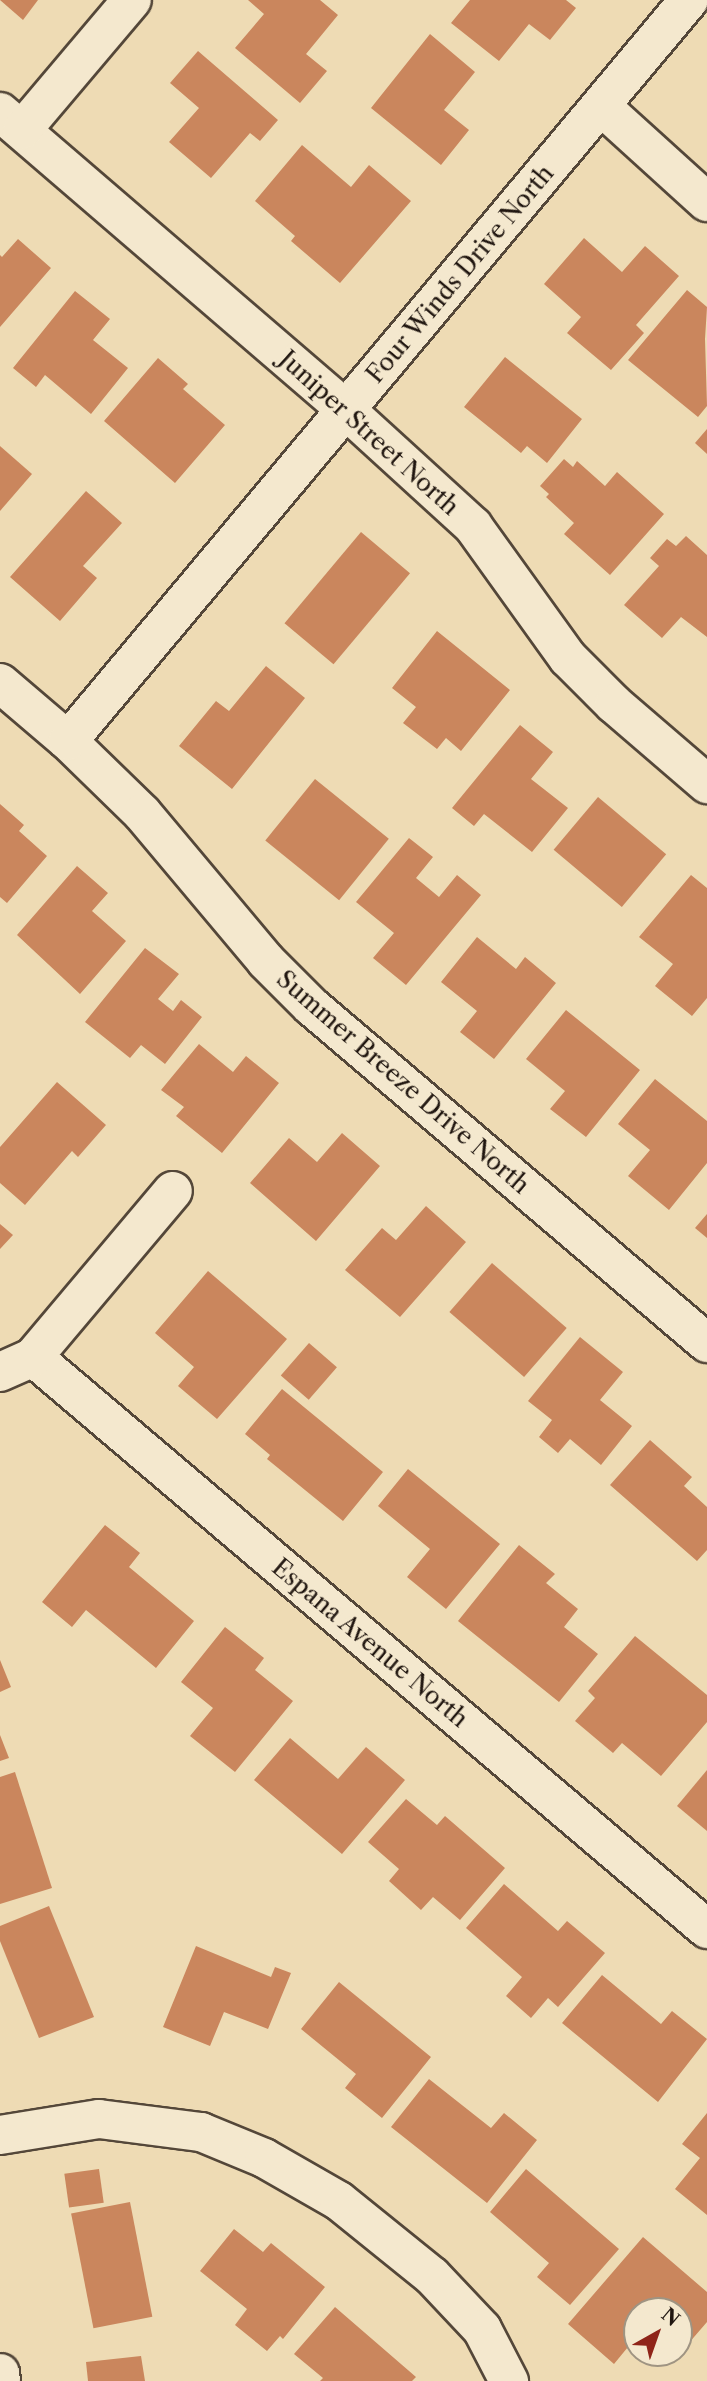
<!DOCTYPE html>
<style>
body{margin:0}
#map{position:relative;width:707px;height:2381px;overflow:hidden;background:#eedbb4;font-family:"Libre Caslon Text",serif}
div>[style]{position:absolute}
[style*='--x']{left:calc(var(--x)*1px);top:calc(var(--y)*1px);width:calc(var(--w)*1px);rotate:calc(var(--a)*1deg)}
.building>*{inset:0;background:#ca865d;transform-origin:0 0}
.roads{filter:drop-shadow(2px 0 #544739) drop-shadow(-2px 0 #544739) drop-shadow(0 2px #544739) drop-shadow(0 -2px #544739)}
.minor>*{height:38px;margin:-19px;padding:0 19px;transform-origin:19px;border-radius:19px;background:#f4e8ce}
span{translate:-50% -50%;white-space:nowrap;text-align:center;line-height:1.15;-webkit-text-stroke:6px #f4e8ce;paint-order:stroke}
.street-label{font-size:24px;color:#201610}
.north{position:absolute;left:623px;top:2297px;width:70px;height:70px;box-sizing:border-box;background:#f4e8ce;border:2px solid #9f9482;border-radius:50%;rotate:40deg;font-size:19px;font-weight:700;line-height:28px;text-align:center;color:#201610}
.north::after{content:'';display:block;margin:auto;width:24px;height:32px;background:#8f2418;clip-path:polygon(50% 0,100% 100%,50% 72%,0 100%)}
</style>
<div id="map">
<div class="building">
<i style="clip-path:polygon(0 0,38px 0,23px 20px)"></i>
<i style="clip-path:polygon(248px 0,320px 0,338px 15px,306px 54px,327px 71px,300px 103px,235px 48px,264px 14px)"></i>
<i style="clip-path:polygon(470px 0,566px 0,576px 8px,550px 40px,529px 24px,499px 61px,451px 23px)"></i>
<i style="clip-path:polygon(430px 34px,475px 72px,444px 110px,469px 130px,441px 165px,371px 108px)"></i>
<i style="clip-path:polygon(198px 51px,278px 120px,260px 141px,250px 133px,211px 178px,169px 142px,199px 108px,170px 83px)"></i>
<i style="clip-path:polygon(302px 145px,351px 187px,369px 165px,411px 201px,340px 283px,291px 241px,295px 236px,255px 201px)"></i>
<i style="clip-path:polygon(584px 238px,622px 272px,645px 246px,679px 276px,636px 325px,644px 333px,611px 370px,567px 333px,581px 317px,544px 284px)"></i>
<i style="clip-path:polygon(18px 239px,51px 268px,0 327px,0 255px,2px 257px)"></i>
<i style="clip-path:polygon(687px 290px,707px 307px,705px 339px,707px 406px,698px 417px,628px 360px)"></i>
<i style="clip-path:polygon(75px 291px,110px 319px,93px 340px,128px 368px,91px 414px,45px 375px,36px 387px,13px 368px)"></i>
<i style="clip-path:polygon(505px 357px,582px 419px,547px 463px,527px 446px,521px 453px,464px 407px)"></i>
<i style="clip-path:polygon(158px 358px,188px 384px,183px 389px,225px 425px,175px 483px,104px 421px)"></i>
<i style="clip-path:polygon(707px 429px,707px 454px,695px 443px)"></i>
<i style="clip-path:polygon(0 446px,32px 474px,0 511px)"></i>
<i style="clip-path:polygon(564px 459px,573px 467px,577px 461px,605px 486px,617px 472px,664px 514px,610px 575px,564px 534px,574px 523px,546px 497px,549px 494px,540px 486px)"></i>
<i style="clip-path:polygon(86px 491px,122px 523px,83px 566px,97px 578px,60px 621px,10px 577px)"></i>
<i style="left:361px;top:532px;width:64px;height:119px;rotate:40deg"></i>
<i style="clip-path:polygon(686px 536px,707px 555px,707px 637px,681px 617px,662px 638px,624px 605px,659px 566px,650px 558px,667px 539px,676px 546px)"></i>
<i style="clip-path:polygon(437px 631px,510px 690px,461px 751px,446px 738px,437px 749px,403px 723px,416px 707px,392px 688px)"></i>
<i style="clip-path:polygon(266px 666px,305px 698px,232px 789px,179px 746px,216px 701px,229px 711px)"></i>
<i style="clip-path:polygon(520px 725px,553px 752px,531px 779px,568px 808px,532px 852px,484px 814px,474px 826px,452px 808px)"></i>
<i style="left:315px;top:779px;width:95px;height:79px;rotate:39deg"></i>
<i style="left:598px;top:797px;width:89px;height:69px;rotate:40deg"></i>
<i style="clip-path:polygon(0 804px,24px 825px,19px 831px,47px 856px,7px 903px,0 897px)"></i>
<i style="clip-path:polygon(409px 838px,433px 857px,416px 878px,439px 897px,457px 875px,481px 895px,406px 985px,373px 958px,394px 933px,356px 902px)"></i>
<i style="clip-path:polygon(77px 866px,108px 893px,92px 911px,126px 941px,80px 994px,17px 935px)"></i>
<i style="clip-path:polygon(691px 875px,707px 888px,707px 998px,692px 1016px,655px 986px,673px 964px,639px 937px)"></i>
<i style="clip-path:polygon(477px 937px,516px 969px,525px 957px,556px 983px,494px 1059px,460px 1032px,477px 1011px,441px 982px)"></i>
<i style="clip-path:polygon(145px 948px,179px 974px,158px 999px,173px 1011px,181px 1000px,202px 1017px,165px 1064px,141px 1045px,130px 1058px,85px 1022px)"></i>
<i style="clip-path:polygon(566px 1010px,640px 1070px,586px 1137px,550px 1109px,565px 1091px,526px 1059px)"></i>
<i style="clip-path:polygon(199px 1044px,233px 1072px,246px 1056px,279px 1083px,222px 1153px,176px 1116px,184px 1107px,161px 1090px)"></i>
<i style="clip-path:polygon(655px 1079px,707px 1121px,707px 1163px,669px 1210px,628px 1176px,650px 1150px,618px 1124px)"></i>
<i style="clip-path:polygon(57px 1082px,106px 1125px,78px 1157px,72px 1151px,25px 1205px,0 1183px,0 1147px)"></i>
<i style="clip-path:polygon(342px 1133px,380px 1166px,316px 1241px,250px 1183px,289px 1138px,317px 1162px)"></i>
<i style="clip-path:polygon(426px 1206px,466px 1242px,400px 1317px,345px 1270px,382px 1228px,396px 1240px)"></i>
<i style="clip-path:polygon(707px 1214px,707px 1238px,695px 1228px)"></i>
<i style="clip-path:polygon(0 1224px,13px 1235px,0 1249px)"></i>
<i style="left:492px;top:1263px;width:99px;height:65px;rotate:41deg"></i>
<i style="clip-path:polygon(208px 1271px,287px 1339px,217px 1419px,178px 1386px,194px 1367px,155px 1333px)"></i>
<i style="clip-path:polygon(580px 1337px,623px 1372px,600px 1400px,632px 1426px,601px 1465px,570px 1439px,558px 1453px,539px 1437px,552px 1420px,528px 1401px)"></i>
<i style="left:309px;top:1343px;width:37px;height:43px;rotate:41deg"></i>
<i style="clip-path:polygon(282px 1389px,383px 1472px,343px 1521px,267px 1459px,270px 1455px,245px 1434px)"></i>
<i style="clip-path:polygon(650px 1440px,692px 1477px,684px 1486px,707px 1507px,707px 1550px,697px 1561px,610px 1485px)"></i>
<i style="clip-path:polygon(408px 1469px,500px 1544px,446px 1609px,407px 1577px,430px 1549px,378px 1506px)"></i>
<i style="clip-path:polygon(105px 1525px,140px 1553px,129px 1567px,194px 1621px,156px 1668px,86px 1610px,72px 1627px,42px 1602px)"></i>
<i style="clip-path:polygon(519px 1545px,555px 1574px,546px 1583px,578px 1609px,564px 1627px,598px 1654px,559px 1702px,458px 1621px)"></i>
<i style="clip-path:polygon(225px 1627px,264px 1658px,255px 1670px,293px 1701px,235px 1772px,190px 1736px,213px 1708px,181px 1682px)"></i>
<i style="clip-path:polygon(635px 1636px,707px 1695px,707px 1722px,661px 1776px,622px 1743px,613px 1753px,575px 1721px,595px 1698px,588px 1691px)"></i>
<i style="clip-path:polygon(0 1660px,11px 1687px,0 1692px)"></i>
<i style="clip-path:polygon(0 1735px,9px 1758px,0 1761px)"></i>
<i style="clip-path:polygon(290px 1738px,338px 1779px,366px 1747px,405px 1780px,342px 1854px,254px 1780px)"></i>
<i style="clip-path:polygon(707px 1770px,707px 1831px,677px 1806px)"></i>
<i style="clip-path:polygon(15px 1772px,52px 1888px,0 1904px,0 1777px)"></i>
<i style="clip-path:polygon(406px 1799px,437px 1825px,445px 1816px,505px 1868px,460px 1920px,433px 1897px,421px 1910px,389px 1881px,399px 1869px,368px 1842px)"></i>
<i style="clip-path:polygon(504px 1884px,558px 1931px,567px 1921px,605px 1953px,558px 2007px,548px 1998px,531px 2018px,506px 1996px,522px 1977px,466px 1928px)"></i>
<i style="clip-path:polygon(49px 1906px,94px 2017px,39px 2038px,0 1941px,0 1926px)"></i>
<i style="clip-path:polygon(196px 1946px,271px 1977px,275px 1967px,291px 1973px,268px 2029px,224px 2012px,210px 2046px,163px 2027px)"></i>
<i style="clip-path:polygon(602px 1975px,661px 2024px,672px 2011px,707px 2039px,658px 2102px,562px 2023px)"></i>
<i style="clip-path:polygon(339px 1982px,431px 2057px,382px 2118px,345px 2088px,356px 2074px,301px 2029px)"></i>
<i style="clip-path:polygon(429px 2079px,491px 2128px,504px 2113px,537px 2140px,487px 2203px,391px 2127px)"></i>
<i style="clip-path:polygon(707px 2113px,707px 2215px,675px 2189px,700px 2158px,682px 2144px)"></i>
<i style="left:99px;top:2169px;width:34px;height:35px;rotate:82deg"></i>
<i style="clip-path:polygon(526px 2169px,619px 2249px,570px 2305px,537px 2277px,549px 2263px,490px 2212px)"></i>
<i style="left:130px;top:2202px;width:117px;height:60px;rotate:79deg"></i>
<i style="clip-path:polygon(234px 2229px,263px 2252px,271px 2243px,325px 2287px,283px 2339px,280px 2336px,267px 2351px,235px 2325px,247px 2309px,200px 2271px)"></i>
<i style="clip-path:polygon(643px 2237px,707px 2292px,707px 2322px,675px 2359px,668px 2353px,679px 2353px,679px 2311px,637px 2311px,637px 2336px,614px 2364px,568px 2324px)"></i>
<i style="clip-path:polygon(335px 2307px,416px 2377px,412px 2381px,320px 2381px,323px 2378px,294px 2354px)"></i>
<i style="clip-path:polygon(141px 2356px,145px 2381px,88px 2381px,86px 2362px)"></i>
</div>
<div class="roads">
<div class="minor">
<i style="--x:601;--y:106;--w:143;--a:42.2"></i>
<i style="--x:0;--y:112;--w:457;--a:40.7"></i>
<i style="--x:346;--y:410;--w:172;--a:42.4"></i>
<i style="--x:473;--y:526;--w:163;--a:54.3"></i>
<i style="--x:568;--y:658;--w:65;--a:45"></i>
<i style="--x:614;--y:704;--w:123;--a:40.7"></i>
<i style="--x:22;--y:130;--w:170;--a:-49.8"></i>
<i style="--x:0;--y:683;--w:89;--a:40.5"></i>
<i style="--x:68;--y:741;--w:103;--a:44.2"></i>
<i style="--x:142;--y:813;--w:193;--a:50"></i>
<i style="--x:266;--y:961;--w:64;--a:45"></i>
<i style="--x:311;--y:1006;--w:520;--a:40.4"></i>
<i style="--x:68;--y:741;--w:967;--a:-50.04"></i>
<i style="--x:33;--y:1357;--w:884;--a:40.32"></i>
<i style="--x:0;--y:1372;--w:36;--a:-24"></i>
<i style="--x:33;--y:1357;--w:217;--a:-49.9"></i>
<i style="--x:0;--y:2135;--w:100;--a:-9.2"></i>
<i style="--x:99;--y:2119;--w:103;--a:7.3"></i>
<i style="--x:201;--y:2132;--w:68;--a:22.4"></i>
<i style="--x:264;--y:2158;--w:86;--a:29.8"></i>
<i style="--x:339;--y:2201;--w:119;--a:38.9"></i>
<i style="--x:432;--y:2276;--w:73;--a:46.7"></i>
<i style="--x:482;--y:2329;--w:59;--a:62.6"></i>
<i style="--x:0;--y:2373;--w:8;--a:83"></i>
</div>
</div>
<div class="street-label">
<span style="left:460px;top:274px;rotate:-50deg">Four Winds Drive North</span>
<span style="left:369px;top:433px;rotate:42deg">Juniper Street North</span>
<span style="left:403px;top:1082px;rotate:41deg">Summer Breeze Drive North</span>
<span style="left:370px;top:1643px;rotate:40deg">Espana Avenue North</span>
</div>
<div class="north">N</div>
</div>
